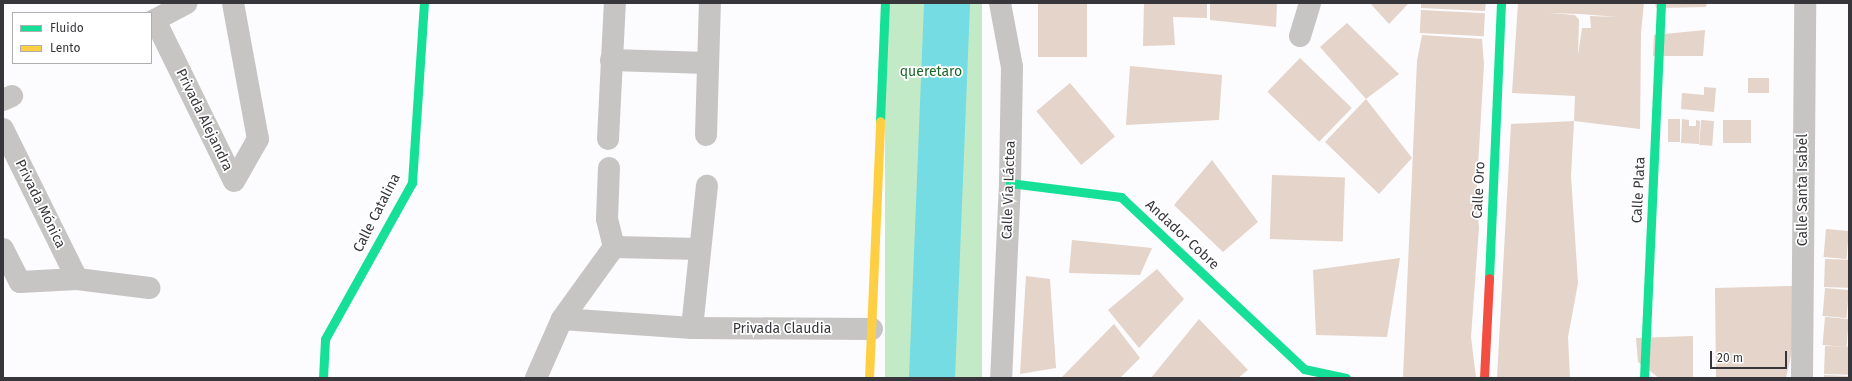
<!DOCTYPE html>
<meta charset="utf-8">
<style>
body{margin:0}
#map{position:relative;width:1852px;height:381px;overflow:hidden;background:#fcfbfd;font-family:"Fira Sans",sans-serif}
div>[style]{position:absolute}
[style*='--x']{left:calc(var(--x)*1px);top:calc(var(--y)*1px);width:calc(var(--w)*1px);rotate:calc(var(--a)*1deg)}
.green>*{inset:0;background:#c3eac7;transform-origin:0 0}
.river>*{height:46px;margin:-23px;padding:0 23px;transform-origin:23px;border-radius:23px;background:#74dce2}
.building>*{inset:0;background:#e4d4c9;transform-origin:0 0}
.street>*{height:22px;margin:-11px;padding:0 11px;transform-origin:11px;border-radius:11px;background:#c6c5c4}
.fast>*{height:9px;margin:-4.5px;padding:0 4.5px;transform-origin:4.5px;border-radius:4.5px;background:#16e098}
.slow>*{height:9px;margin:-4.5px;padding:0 4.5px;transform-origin:4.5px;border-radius:4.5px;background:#ffcf43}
.jam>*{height:9px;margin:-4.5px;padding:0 4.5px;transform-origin:4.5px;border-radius:4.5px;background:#f24e42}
span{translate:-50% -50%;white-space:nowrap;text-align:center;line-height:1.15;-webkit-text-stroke:3.5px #fff;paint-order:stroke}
.park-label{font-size:14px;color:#1a6729}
.street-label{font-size:14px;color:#37363a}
.frame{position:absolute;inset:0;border:4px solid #37363a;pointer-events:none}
.legend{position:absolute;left:12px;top:12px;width:140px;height:52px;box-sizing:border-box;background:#fff;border:1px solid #afafb0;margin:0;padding:5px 7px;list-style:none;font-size:12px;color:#37363a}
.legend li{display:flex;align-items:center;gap:8px;height:20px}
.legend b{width:20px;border:1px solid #afafb0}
.scale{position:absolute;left:1710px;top:351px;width:77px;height:18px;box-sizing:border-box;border:2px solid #37363a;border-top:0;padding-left:5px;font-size:12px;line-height:14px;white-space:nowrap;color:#37363a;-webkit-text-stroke:3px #fff;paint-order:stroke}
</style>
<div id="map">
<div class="green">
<i style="left:885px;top:3px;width:97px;height:375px"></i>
</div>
<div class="river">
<i style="--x:932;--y:378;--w:375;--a:-87.7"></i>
</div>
<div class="building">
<i style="left:1038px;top:3px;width:49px;height:54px"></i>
<i style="clip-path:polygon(1144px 3px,1207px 3px,1207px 18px,1173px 17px,1175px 45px,1143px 46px)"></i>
<i style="clip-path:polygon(1210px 3px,1277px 3px,1276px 27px,1210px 20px)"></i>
<i style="clip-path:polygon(1370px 3px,1406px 3px,1408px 4px,1389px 24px)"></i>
<i style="clip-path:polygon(1421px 3px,1486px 3px,1485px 11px,1421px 8px)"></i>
<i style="clip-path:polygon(evenodd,1518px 3px,1644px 3px,1641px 33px,1640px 129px,1574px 121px,1571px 176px,1578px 283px,1568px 337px,1570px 378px,1497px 378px,1511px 124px,1574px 121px,1575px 96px,1512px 93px,1518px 3px,1548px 13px,1580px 14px,1618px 17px,1590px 16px,1591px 28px,1582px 28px,1578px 55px,1579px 20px,1575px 15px,1548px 13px)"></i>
<i style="clip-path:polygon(1655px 3px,1707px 3px,1706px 7px,1656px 8px)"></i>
<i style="left:1421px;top:10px;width:64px;height:23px;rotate:3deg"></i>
<i style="clip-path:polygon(1347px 23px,1399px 74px,1366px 99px,1320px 47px)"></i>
<i style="clip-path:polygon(1705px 30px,1703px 56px,1653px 56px,1654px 35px)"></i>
<i style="clip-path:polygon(1422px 35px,1482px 39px,1484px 64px,1476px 200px,1479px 227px,1471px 337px,1476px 378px,1403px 378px,1417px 61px)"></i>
<i style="left:1300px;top:58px;width:72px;height:47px;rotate:44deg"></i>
<i style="clip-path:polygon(1130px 66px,1222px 75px,1219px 120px,1126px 125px)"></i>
<i style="left:1748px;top:78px;width:21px;height:15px"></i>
<i style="left:1070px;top:83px;width:70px;height:44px;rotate:50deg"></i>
<i style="clip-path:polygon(1704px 87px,1716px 88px,1714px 112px,1681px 109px,1682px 93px,1704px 95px)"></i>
<i style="clip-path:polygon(1366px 99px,1412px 158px,1379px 194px,1325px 142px)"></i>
<i style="left:1668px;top:119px;width:12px;height:23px"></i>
<i style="clip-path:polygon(1682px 119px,1689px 120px,1689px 126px,1696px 126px,1696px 120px,1700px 121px,1699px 144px,1681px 143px)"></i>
<i style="left:1701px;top:120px;width:13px;height:25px;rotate:4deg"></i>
<i style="left:1723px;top:120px;width:28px;height:23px"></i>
<i style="clip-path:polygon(1212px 160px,1258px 222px,1223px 252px,1174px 205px)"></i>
<i style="left:1272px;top:175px;width:73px;height:64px;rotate:2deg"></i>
<i style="left:1826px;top:229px;width:23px;height:28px;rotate:5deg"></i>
<i style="clip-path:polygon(1072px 240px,1152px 248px,1140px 275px,1069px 273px)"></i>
<i style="clip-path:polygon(1400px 258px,1387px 337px,1316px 335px,1313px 270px)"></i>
<i style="left:1825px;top:259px;width:24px;height:28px;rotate:2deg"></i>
<i style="clip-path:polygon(1157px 269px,1184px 299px,1139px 348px,1108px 310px)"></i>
<i style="clip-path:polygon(1026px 276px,1050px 279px,1056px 368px,1020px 374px)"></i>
<i style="clip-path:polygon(1792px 286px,1792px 351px,1786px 378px,1716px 378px,1715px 288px)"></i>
<i style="left:1825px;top:288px;width:24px;height:28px;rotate:5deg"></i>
<i style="left:1825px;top:317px;width:24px;height:28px;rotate:5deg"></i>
<i style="clip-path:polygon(1199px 319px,1248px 370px,1238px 378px,1151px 378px)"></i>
<i style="clip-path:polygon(1114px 324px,1140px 358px,1120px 378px,1061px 378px)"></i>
<i style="clip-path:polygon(1693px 336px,1693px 378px,1659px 378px,1638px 362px,1636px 338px)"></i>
<i style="left:1825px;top:346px;width:24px;height:28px;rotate:2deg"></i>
<i style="clip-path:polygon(1824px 375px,1849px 376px,1849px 378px,1824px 378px)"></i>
</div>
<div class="street">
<i style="--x:233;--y:3;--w:138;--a:79.6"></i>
<i style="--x:258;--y:139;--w:48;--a:119.7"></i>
<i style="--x:1000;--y:3;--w:65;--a:79.4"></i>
<i style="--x:1012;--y:67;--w:116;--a:91"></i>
<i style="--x:1010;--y:183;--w:195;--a:92.6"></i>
<i style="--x:155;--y:20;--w:179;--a:63.9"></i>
<i style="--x:151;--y:22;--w:40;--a:-28"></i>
<i style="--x:1300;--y:36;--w:34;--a:-73"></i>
<i style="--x:611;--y:60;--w:97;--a:1.8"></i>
<i style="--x:3;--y:100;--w:10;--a:-24"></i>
<i style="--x:3;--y:129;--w:167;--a:63.7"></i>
<i style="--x:706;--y:135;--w:132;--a:-88.3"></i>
<i style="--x:608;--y:139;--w:136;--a:-87.1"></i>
<i style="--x:614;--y:247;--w:86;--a:1.3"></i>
<i style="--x:3;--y:249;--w:37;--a:63"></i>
<i style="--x:20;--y:282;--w:57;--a:-3"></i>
<i style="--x:77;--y:279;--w:73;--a:7.1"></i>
<i style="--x:562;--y:319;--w:130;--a:4"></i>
<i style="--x:692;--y:328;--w:180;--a:0.3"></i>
<i style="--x:692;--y:328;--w:143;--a:-84"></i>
<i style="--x:536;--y:378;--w:64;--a:-66.2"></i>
<i style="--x:562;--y:319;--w:89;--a:-54.2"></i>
<i style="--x:614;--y:247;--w:29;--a:-104"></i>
<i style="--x:607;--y:219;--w:51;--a:-87.8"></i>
<i style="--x:1802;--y:378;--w:375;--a:-89.5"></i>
</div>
<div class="fast">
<i style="--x:880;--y:121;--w:118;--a:-87.6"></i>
<i style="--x:1010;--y:183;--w:112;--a:7.2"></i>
<i style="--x:1121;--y:197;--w:251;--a:43.2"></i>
<i style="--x:1304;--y:369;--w:43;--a:12.1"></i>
<i style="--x:1489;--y:278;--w:275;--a:-87.5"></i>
<i style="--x:323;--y:378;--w:39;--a:-87"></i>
<i style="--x:325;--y:339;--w:179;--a:-60.9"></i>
<i style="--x:412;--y:183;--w:180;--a:-86.2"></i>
<i style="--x:1644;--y:378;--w:375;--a:-87.4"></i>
</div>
<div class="slow">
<i style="--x:869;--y:378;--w:257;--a:-87.5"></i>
</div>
<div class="jam">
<i style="--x:1484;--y:378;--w:100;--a:-87.1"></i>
</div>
<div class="park-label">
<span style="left:931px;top:72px">queretaro</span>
</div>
<div class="street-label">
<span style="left:204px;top:120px;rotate:64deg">Privada Alejandra</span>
<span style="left:1009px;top:190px;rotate:-88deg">Calle Vía Láctea</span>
<span style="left:1479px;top:190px;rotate:-87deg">Calle Oro</span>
<span style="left:1639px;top:190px;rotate:-87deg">Calle Plata</span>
<span style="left:1803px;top:190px;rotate:-90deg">Calle Santa Isabel</span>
<span style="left:40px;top:204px;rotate:64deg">Privada Mónica</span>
<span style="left:377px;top:213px;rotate:-63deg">Calle Catalina</span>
<span style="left:1182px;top:235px;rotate:43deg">Andador Cobre</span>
<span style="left:782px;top:329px">Privada Claudia</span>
</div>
<div class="frame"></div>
<ul class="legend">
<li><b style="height:5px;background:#16e098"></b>Fluido</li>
<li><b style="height:5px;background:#ffcf43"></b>Lento</li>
</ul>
<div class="scale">20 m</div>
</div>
